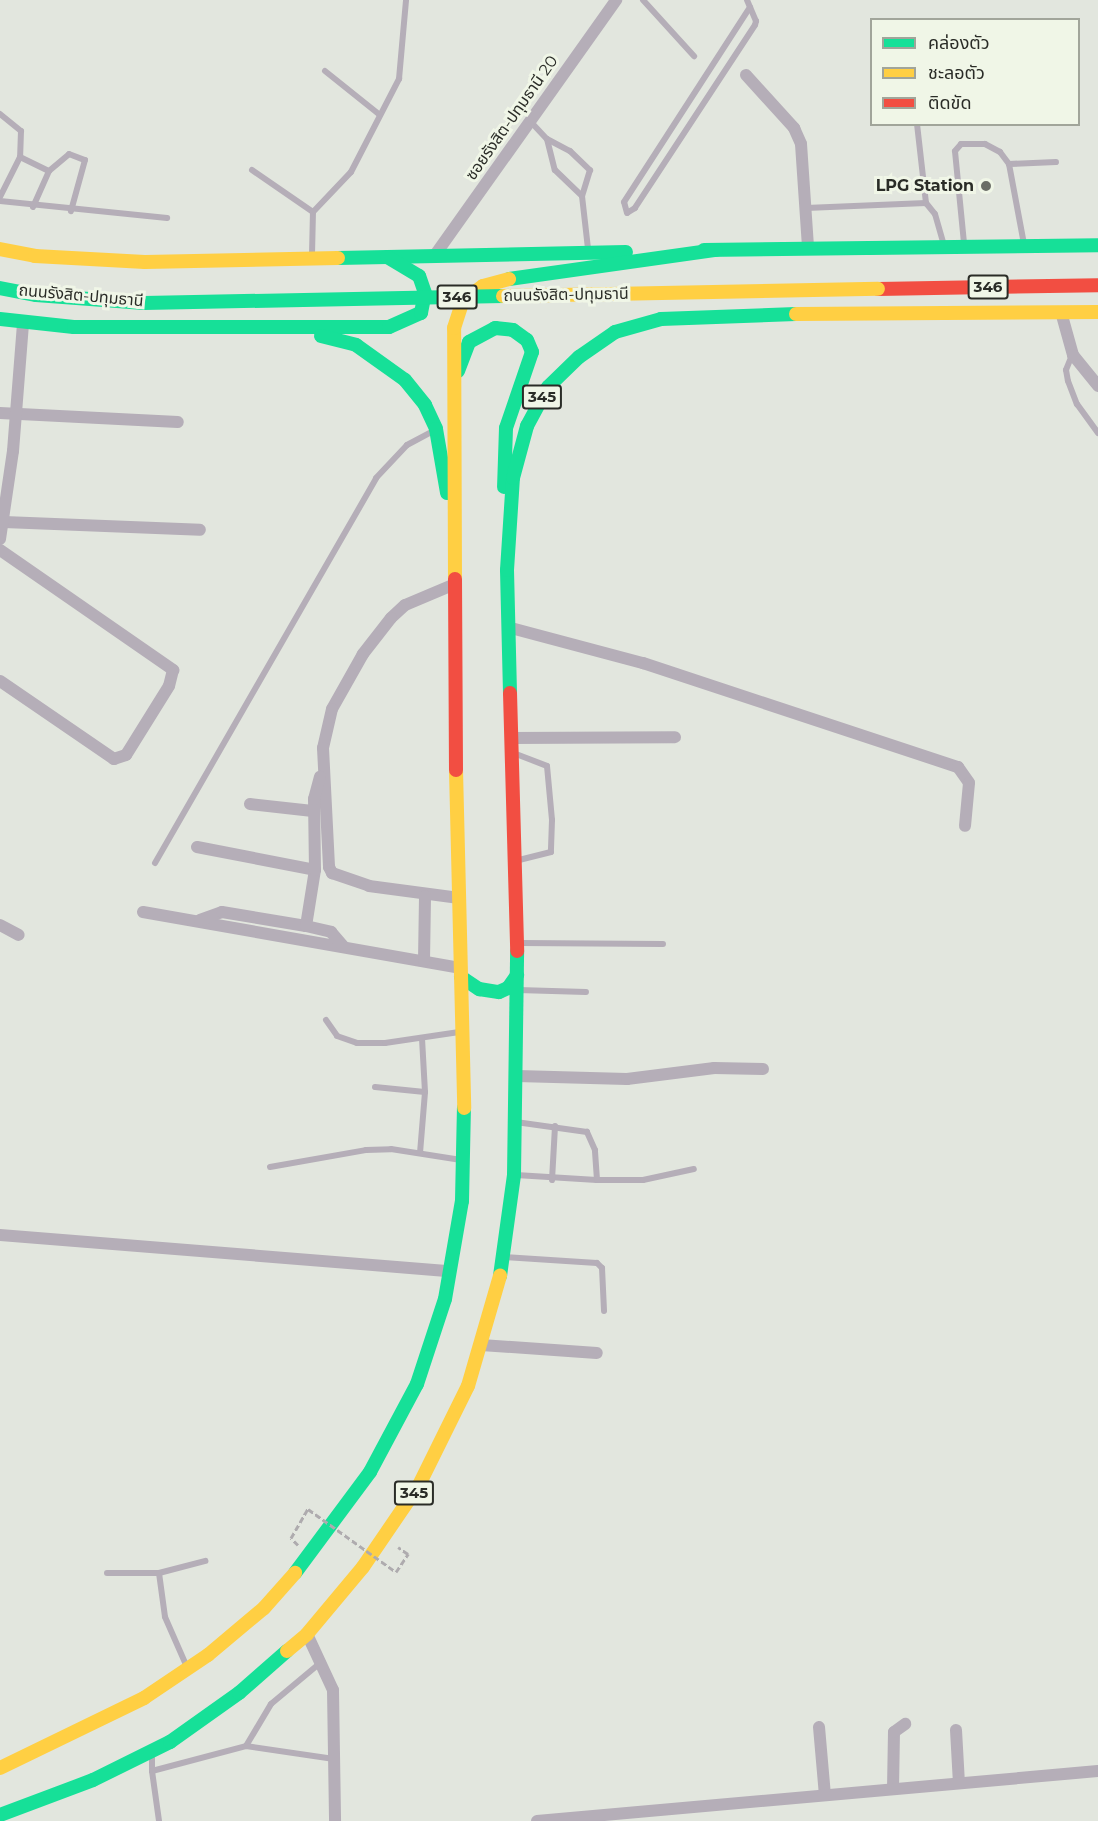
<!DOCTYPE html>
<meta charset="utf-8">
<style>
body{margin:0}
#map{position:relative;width:1098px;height:1821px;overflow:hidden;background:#e2e6de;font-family:Montserrat,"Noto Sans Thai",sans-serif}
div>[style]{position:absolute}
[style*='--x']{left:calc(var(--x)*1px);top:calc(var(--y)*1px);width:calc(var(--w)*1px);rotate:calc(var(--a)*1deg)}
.path>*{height:3px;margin-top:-1.5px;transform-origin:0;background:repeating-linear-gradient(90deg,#aeabae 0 6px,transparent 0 9px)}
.lane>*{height:6px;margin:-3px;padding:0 3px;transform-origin:3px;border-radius:3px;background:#b5aeb8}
.street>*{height:12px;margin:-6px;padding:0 6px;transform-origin:6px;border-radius:6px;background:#b5aeb8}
.fast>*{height:14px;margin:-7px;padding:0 7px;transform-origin:7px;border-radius:7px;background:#16e098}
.slow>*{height:14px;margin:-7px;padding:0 7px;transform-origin:7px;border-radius:7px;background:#ffcf43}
.jam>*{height:14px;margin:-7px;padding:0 7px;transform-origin:7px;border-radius:7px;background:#f24e42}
.path-bridge>*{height:3px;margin-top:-1.5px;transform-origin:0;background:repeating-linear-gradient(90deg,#aeabae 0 6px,transparent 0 9px)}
.fast-bridge>*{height:14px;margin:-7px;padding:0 7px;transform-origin:7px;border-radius:7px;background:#16e098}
.slow-bridge>*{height:14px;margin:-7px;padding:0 7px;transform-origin:7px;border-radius:7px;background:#ffcf43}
.dots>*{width:16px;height:16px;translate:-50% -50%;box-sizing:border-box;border:3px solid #f0f6e7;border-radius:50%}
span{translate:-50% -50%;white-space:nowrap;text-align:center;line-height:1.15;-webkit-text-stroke:6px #f0f6e7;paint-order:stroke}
.shield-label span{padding:2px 4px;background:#f0f6e7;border:2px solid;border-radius:4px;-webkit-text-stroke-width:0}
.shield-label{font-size:15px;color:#2a2c27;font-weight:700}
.street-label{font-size:16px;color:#2a2c27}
.poi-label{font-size:16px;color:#2a2c27;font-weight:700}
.right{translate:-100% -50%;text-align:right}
.legend{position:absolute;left:870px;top:18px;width:210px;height:108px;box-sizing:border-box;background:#f0f6e7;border:2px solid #a1a59a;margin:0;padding:8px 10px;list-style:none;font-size:18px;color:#2a2c27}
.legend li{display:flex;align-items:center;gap:12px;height:30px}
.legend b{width:30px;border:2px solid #a1a59a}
</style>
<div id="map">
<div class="path">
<i style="--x:298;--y:1545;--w:10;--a:-135"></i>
<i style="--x:291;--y:1538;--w:34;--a:-60"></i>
<i style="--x:396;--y:1572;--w:22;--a:-56"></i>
<i style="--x:408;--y:1554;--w:12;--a:-145"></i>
</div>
<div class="lane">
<i style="--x:643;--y:0;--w:76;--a:47.7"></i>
<i style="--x:747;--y:0;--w:23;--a:67"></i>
<i style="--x:756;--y:21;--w:4;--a:104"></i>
<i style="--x:755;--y:25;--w:219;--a:123.3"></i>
<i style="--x:635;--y:208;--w:9;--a:148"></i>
<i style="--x:627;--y:213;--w:11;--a:-105"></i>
<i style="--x:624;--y:202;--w:232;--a:-57.1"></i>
<i style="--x:325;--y:71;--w:70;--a:38.7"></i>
<i style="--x:0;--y:114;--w:27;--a:39"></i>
<i style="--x:21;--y:131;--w:26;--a:92"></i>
<i style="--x:20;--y:157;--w:32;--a:26"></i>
<i style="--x:49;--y:171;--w:26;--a:-40"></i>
<i style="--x:69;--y:154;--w:17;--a:21"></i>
<i style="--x:85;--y:160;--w:53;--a:105.4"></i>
<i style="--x:530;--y:121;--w:25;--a:47"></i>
<i style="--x:547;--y:139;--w:32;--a:76"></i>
<i style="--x:555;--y:170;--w:37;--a:44"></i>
<i style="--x:582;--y:196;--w:53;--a:83.5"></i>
<i style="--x:917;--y:124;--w:80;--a:83.5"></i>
<i style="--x:547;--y:139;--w:26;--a:28"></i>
<i style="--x:570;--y:151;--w:28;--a:44"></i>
<i style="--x:590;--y:170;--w:27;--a:107"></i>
<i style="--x:1009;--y:164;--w:47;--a:-2.4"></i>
<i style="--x:252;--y:170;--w:74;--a:34.5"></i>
<i style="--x:0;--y:197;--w:45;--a:-63.4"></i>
<i style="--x:0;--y:201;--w:168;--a:5.8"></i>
<i style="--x:33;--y:207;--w:39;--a:-66"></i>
<i style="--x:806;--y:208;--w:120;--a:-2.4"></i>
<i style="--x:926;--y:203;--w:14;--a:51"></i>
<i style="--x:935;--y:214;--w:32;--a:74"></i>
<i style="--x:964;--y:243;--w:92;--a:-95.6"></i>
<i style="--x:955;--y:151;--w:9;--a:-49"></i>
<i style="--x:961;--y:144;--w:24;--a:0"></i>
<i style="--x:985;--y:144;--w:17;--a:28"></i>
<i style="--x:1000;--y:152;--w:15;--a:53"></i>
<i style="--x:1009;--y:164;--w:81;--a:79.4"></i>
<i style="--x:312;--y:255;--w:43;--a:-88.7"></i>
<i style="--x:313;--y:212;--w:55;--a:-46.5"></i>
<i style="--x:351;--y:172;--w:105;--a:-62.7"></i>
<i style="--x:399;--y:79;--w:79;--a:-84.9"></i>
<i style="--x:1072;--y:355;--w:16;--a:112"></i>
<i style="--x:1066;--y:370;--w:11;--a:80"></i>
<i style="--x:1068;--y:381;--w:25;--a:69"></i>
<i style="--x:1077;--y:404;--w:36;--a:54"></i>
<i style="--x:516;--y:754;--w:33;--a:21"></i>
<i style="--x:547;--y:766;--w:54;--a:84.7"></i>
<i style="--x:552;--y:820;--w:32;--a:92"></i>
<i style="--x:551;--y:852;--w:34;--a:166"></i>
<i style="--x:155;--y:863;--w:444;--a:-60.1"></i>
<i style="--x:376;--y:478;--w:45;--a:-46.8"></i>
<i style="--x:407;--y:445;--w:30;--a:-28"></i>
<i style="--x:520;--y:943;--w:143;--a:0.4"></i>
<i style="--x:518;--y:990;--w:68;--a:1.7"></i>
<i style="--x:326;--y:1020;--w:19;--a:55"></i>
<i style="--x:337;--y:1036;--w:21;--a:19"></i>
<i style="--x:357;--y:1043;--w:28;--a:0"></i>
<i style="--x:385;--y:1043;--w:75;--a:-8.5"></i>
<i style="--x:375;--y:1087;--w:50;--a:5.7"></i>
<i style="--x:420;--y:1153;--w:61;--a:-85.3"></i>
<i style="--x:425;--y:1092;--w:54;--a:-93.2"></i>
<i style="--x:270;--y:1167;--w:97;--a:-10"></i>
<i style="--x:366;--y:1150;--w:25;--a:-2"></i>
<i style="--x:391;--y:1149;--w:71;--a:8.9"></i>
<i style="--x:516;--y:1175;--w:81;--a:3.5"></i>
<i style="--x:597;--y:1180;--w:30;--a:-94"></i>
<i style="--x:595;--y:1150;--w:20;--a:-114"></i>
<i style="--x:587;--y:1132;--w:72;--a:-172"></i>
<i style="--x:552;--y:1180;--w:54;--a:-86.8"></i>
<i style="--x:597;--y:1180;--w:46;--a:0"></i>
<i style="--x:643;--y:1180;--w:52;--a:-12.2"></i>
<i style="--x:505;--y:1257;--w:92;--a:3.7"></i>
<i style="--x:597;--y:1263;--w:7;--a:45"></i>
<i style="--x:602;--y:1268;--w:43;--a:87.3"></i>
<i style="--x:107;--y:1573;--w:52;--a:0"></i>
<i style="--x:159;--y:1573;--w:48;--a:-14.6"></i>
<i style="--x:159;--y:1573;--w:44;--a:82.2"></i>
<i style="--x:165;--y:1617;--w:55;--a:66.3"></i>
<i style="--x:246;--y:1746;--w:49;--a:-59.2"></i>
<i style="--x:271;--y:1704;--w:64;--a:-39.9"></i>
<i style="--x:152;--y:1755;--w:16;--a:90"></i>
<i style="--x:152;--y:1771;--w:97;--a:-14.9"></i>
<i style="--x:246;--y:1746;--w:89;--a:8.4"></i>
<i style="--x:152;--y:1771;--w:50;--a:82"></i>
</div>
<div class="street">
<i style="--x:746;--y:75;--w:72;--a:47.8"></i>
<i style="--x:794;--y:128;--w:17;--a:66"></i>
<i style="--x:801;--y:144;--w:104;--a:86.1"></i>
<i style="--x:435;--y:255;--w:313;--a:-54.6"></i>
<i style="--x:1061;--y:312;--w:45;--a:74.4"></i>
<i style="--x:1073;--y:355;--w:40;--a:51"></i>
<i style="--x:0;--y:413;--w:178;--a:2.9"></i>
<i style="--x:4;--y:522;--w:196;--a:2.3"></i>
<i style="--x:0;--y:539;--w:89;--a:-81.6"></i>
<i style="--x:13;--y:451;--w:128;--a:-85.5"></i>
<i style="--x:0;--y:550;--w:211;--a:34.7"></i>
<i style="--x:173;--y:670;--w:16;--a:104"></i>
<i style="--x:169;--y:686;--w:81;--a:121.9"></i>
<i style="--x:126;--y:755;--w:13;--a:162"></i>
<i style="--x:114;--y:759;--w:138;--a:-145.6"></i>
<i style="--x:455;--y:584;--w:54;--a:157.2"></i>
<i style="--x:405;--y:605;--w:19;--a:137"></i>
<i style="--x:391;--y:618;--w:46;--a:127.9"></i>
<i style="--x:363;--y:654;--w:63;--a:119.4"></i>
<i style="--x:332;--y:709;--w:40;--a:103"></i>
<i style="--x:323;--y:748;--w:119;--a:87.1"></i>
<i style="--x:329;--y:867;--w:7;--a:63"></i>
<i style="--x:332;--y:873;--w:39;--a:19"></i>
<i style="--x:369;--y:886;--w:91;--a:7.6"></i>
<i style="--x:511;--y:628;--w:137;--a:14.9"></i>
<i style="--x:643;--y:663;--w:332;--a:18.3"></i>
<i style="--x:958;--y:767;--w:19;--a:55"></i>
<i style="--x:969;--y:783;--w:43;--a:95.3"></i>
<i style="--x:511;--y:738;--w:164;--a:-0.3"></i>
<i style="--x:250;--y:804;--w:63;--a:6.3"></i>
<i style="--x:197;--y:847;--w:120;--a:11"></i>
<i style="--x:143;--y:912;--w:323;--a:10"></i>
<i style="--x:200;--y:920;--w:23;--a:-20"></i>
<i style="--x:222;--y:912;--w:85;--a:9.5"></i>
<i style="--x:306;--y:926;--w:26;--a:13"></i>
<i style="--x:331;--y:932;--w:20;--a:49"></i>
<i style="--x:0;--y:925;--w:21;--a:28"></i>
<i style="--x:306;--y:926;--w:57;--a:-80.9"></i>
<i style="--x:315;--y:870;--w:71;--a:-90.8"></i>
<i style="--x:314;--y:799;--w:23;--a:-75"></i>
<i style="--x:424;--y:961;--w:65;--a:-89.1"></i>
<i style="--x:517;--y:1076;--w:110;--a:1.6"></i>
<i style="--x:627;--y:1079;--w:88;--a:-7.2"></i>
<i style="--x:714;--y:1068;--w:49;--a:1.2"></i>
<i style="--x:0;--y:1235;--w:451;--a:4.6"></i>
<i style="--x:481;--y:1345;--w:116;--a:3.9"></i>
<i style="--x:307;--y:1634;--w:62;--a:65.1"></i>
<i style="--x:333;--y:1690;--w:131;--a:89.1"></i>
<i style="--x:819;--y:1727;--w:68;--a:85"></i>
<i style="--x:956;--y:1730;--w:53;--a:86.8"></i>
<i style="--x:893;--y:1789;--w:57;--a:-89"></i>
<i style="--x:894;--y:1732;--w:14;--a:-36"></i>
<i style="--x:537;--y:1821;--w:563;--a:-5.09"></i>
</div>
<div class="fast">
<i style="--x:704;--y:250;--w:394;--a:-0.7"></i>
<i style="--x:338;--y:258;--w:288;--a:-1.2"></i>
<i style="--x:509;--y:279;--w:209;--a:-8"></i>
<i style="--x:0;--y:288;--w:37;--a:11"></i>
<i style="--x:0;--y:319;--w:74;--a:6.2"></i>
<i style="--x:74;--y:327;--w:315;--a:0"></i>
<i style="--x:389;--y:327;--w:35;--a:-24"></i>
<i style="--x:421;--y:313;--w:20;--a:-79"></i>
<i style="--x:425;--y:293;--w:18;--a:-109"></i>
<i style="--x:419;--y:276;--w:37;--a:-149"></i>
<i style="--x:321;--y:336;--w:36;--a:14"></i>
<i style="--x:356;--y:345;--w:60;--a:35.5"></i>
<i style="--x:405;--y:380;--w:32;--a:51"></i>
<i style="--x:425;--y:405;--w:26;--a:65"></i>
<i style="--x:436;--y:429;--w:65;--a:80.2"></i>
<i style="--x:458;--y:371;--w:31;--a:-69"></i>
<i style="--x:469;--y:342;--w:30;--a:-28"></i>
<i style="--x:495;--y:328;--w:18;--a:6"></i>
<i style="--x:513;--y:330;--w:17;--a:36"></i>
<i style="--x:527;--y:340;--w:13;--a:67"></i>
<i style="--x:532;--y:352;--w:80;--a:108.9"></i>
<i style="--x:506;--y:428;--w:59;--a:91.9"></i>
<i style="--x:510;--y:693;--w:123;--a:-91.4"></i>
<i style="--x:507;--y:570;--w:92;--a:-86.3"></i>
<i style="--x:513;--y:478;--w:54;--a:-74.9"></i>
<i style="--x:527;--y:426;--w:44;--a:-61.7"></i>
<i style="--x:548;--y:387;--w:43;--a:-44.1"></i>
<i style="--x:579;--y:357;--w:44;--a:-34.8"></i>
<i style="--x:615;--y:332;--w:48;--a:-15.8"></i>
<i style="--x:661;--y:319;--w:135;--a:-2.1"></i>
<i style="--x:461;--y:977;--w:22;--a:34"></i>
<i style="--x:479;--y:989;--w:20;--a:9"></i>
<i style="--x:499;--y:992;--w:10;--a:-24"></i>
<i style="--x:508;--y:988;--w:16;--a:-55"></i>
<i style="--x:500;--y:1276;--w:102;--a:-82.1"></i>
<i style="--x:514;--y:1175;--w:224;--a:-89.2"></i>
<i style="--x:295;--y:1573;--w:126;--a:-53.4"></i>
<i style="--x:370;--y:1472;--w:100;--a:-61.9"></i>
<i style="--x:417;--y:1384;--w:89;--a:-71.8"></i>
<i style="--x:445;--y:1299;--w:99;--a:-80.2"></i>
<i style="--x:462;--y:1201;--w:93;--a:-88.8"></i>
<i style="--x:0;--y:1815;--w:99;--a:-20.6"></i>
<i style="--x:93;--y:1780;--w:86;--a:-26.3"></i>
<i style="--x:170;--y:1742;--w:85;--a:-35.4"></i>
<i style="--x:239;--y:1693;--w:64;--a:-41.2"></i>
</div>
<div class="slow">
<i style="--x:0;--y:249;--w:36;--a:11"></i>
<i style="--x:35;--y:256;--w:110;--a:3.1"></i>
<i style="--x:145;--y:262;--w:193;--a:-1.2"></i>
<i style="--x:796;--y:314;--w:302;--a:-0.4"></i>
<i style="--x:455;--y:579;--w:251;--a:-90.2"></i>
<i style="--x:454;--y:328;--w:28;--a:-72"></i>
<i style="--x:463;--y:301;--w:25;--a:-37"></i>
<i style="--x:483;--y:286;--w:27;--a:-15"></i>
<i style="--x:456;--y:770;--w:338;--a:88.6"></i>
<i style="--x:287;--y:1651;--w:26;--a:-40"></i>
<i style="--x:307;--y:1634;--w:87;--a:-50.1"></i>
<i style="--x:363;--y:1567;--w:99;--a:-55.7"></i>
<i style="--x:419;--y:1485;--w:110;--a:-63.7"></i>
<i style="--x:468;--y:1386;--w:115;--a:-73.8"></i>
<i style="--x:0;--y:1768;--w:160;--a:-25.9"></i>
<i style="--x:144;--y:1698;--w:77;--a:-33.9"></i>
<i style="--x:208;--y:1655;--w:73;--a:-40"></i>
<i style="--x:264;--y:1608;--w:47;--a:-48.5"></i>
</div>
<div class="jam">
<i style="--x:878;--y:289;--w:220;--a:-1"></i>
<i style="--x:455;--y:579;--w:191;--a:89.7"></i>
<i style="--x:510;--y:693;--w:258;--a:88.4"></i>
</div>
<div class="path-bridge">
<i style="--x:308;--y:1509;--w:108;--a:35.6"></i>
</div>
<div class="fast-bridge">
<i style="--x:36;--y:295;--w:108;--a:4.2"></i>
<i style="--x:144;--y:303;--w:359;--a:-1.1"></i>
</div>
<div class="slow-bridge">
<i style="--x:503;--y:296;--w:375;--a:-1.1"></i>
</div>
<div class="dots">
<i style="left:986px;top:186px;background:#6a6d67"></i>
</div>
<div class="shield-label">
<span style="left:988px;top:287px">346</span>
<span style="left:457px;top:297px">346</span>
<span style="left:542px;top:397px">345</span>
<span style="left:414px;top:1493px">345</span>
</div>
<div class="street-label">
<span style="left:512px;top:118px;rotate:-55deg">ซอยรังสิต-ปทุมธานี 20</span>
<span style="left:566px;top:295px;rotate:-1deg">ถนนรังสิต-ปทุมธานี</span>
<span style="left:81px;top:296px;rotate:5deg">ถนนรังสิต-ปทุมธานี</span>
</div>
<div class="poi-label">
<span class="right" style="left:974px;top:186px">LPG Station</span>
</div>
<ul class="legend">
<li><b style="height:8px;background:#16e098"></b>คล่องตัว</li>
<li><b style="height:8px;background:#ffcf43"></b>ชะลอตัว</li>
<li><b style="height:8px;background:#f24e42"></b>ติดขัด</li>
</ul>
</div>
